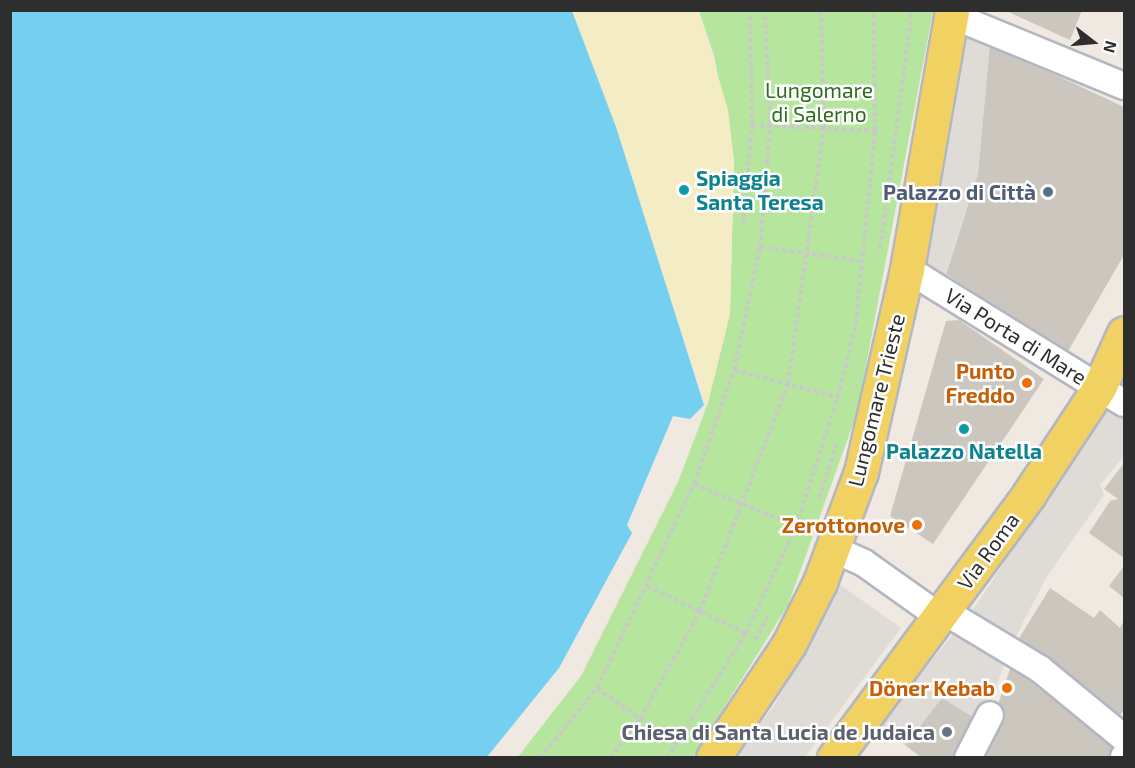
<!DOCTYPE html>
<meta charset="utf-8">
<style>
body{margin:0}
#map{position:relative;width:1135px;height:768px;overflow:hidden;background:#efe9e1;font-family:"Exo 2",sans-serif}
div>[style]{position:absolute}
[style*='--x']{left:calc(var(--x)*1px);top:calc(var(--y)*1px);width:calc(var(--w)*1px);rotate:calc(var(--a)*1deg)}
.green>*{inset:0;background:#b6e59e}
.sand>*{inset:0;background:#f3ecc5}
.plaza>*{inset:0;background:#dfdcd8}
.water>*{inset:0;background:#75cff0}
.building>*{inset:0;background:#cbc7bf}
.path>*{height:4px;margin-top:-2px;transform-origin:0;background:repeating-linear-gradient(90deg,#c9c9c9 0 4.5px,transparent 0 7.5px)}
.roads{filter:drop-shadow(2px 0 #b4b7c1) drop-shadow(-2px 0 #b4b7c1) drop-shadow(0 2px #b4b7c1) drop-shadow(0 -2px #b4b7c1)}
.minor>*{height:26px;margin:-13px;padding:0 13px;transform-origin:13px;border-radius:13px;background:#fff}
.major>*{height:33px;margin:-16.5px;padding:0 16.5px;transform-origin:16.5px;border-radius:16.5px;background:#f2d163}
.dots>*{width:16px;height:16px;translate:-50% -50%;box-sizing:border-box;border:3px solid #fff;border-radius:50%}
span{translate:-50% -50%;white-space:nowrap;text-align:center;line-height:1.15;-webkit-text-stroke:5px #fff;paint-order:stroke}
.park-label{font-size:21px;color:#2c6e1b}
.culture-label{font-size:21px;color:#0d838f;font-weight:700}
.left{translate:0 -50%;text-align:left}
.service-label{font-size:21px;color:#4e5e75;font-weight:700}
.right{translate:-100% -50%;text-align:right}
.street-label{font-size:21px;color:#2e2e2e}
.food-label{font-size:21px;color:#c56008;font-weight:700}
.worship-label{font-size:21px;color:#5b616d;font-weight:700}
.frame{position:absolute;inset:0;border:12px solid #2e2e2e;pointer-events:none}
.north{position:absolute;left:1063px;top:12px;width:60px;height:60px;-webkit-text-stroke:4px #fff;paint-order:stroke;rotate:106deg;font-size:16px;font-weight:700;line-height:24px;text-align:center;color:#2e2e2e}
.north::after{content:'';display:block;margin:auto;width:21px;height:27px;background:#2e2e2e;clip-path:polygon(50% 0,100% 100%,50% 72%,0 100%)}
</style>
<div id="map">
<div class="green">
<i style="clip-path:polygon(699px 11px,933px 11px,857px 413px,788px 605px,693px 757px,517px 758px,581px 676px,678px 482px,705px 411px,730px 314px,734px 160px,714px 55px)"></i>
</div>
<div class="sand">
<i style="clip-path:polygon(572px 11px,699px 11px,728px 110px,734px 160px,730px 314px,707px 407px)"></i>
</div>
<div class="plaza">
<i style="clip-path:polygon(966px 33px,990px 44px,978px 174px,943px 280px,921px 264px)"></i>
<i style="clip-path:polygon(1124px 380px,1124px 456px,1100px 485px,1104px 495px,1046px 578px,1008px 652px,984px 724px,942px 698px,905px 745px,878px 727px,975px 607px)"></i>
<i style="clip-path:polygon(839px 584px,901px 628px,805px 757px,735px 757px,774px 706px)"></i>
</div>
<div class="water">
<i style="clip-path:polygon(10px 11px,572px 11px,616px 127px,704px 405px,690px 419px,673px 416px,627px 525px,632px 533px,559px 668px,487px 757px,11px 757px)"></i>
</div>
<div class="building">
<i style="clip-path:polygon(1004px 10px,1082px 10px,1070px 40px)"></i>
<i style="clip-path:polygon(990px 44px,1124px 107px,1124px 255px,1067px 353px,946px 274px,978px 174px)"></i>
<i style="clip-path:polygon(959px 320px,1044px 379px,933px 544px,890px 516px,946px 321px)"></i>
<i style="clip-path:polygon(1124px 463px,1124px 558px,1089px 533px,1110px 501px,1118px 499px,1104px 489px)"></i>
<i style="clip-path:polygon(1124px 566px,1124px 598px,1109px 586px)"></i>
<i style="clip-path:polygon(1050px 588px,1094px 618px,1100px 610px,1120px 628px,1124px 620px,1124px 710px,1118px 718px,1013px 648px)"></i>
<i style="clip-path:polygon(1013px 660px,1123px 747px,1112px 758px,980px 758px)"></i>
<i style="clip-path:polygon(942px 698px,984px 724px,961px 758px,922px 758px,905px 745px)"></i>
</div>
<div class="path">
<i style="--x:752;--y:125;--w:123;--a:2.8"></i>
<i style="--x:743;--y:225;--w:100;--a:-84.9"></i>
<i style="--x:752;--y:125;--w:115;--a:-91"></i>
<i style="--x:760;--y:247;--w:104;--a:7.7"></i>
<i style="--x:880;--y:248;--w:240;--a:-82.3"></i>
<i style="--x:734;--y:370;--w:107;--a:14.6"></i>
<i style="--x:694;--y:484;--w:110;--a:22.4"></i>
<i style="--x:819;--y:498;--w:59;--a:-72.2"></i>
<i style="--x:647;--y:586;--w:110;--a:25.4"></i>
<i style="--x:755;--y:640;--w:29;--a:-61"></i>
<i style="--x:597;--y:688;--w:98;--a:35.5"></i>
<i style="--x:540;--y:758;--w:90;--a:-50.8"></i>
<i style="--x:597;--y:688;--w:226;--a:-64.6"></i>
<i style="--x:694;--y:484;--w:121;--a:-70.7"></i>
<i style="--x:734;--y:370;--w:126;--a:-78.1"></i>
<i style="--x:760;--y:247;--w:122;--a:-85.3"></i>
<i style="--x:770;--y:125;--w:115;--a:-92.5"></i>
<i style="--x:610;--y:758;--w:49;--a:-52.4"></i>
<i style="--x:640;--y:719;--w:124;--a:-60.9"></i>
<i style="--x:700;--y:611;--w:243;--a:-68.8"></i>
<i style="--x:788;--y:384;--w:260;--a:-82"></i>
<i style="--x:824;--y:127;--w:117;--a:-91.5"></i>
<i style="--x:667;--y:758;--w:148;--a:-57.7"></i>
<i style="--x:746;--y:633;--w:118;--a:-65"></i>
<i style="--x:796;--y:526;--w:136;--a:-72"></i>
<i style="--x:838;--y:397;--w:76;--a:-76.3"></i>
<i style="--x:856;--y:323;--w:193;--a:-84.3"></i>
<i style="--x:875;--y:131;--w:121;--a:-90.5"></i>
</div>
<div class="roads">
<div class="minor">
<i style="--x:951;--y:15;--w:187;--a:22.3"></i>
<i style="--x:907;--y:269;--w:255;--a:31.7"></i>
<i style="--x:833;--y:549;--w:34;--a:24"></i>
<i style="--x:864;--y:563;--w:93;--a:35.4"></i>
<i style="--x:944;--y:611;--w:112;--a:31.1"></i>
<i style="--x:1040;--y:669;--w:109;--a:39.4"></i>
<i style="--x:968;--y:758;--w:48;--a:-62.9"></i>
<i style="--x:1124;--y:758;--w:1;--a:-90"></i>
</div>
<div class="major">
<i style="--x:713;--y:758;--w:137;--a:-56.3"></i>
<i style="--x:789;--y:644;--w:69;--a:-63.4"></i>
<i style="--x:820;--y:582;--w:117;--a:-69.6"></i>
<i style="--x:861;--y:472;--w:208;--a:-77.2"></i>
<i style="--x:907;--y:269;--w:263;--a:-80.1"></i>
<i style="--x:834;--y:758;--w:328;--a:-53.5"></i>
<i style="--x:1029;--y:494;--w:127;--a:-56.6"></i>
<i style="--x:1099;--y:388;--w:60;--a:-65.6"></i>
</div>
</div>
<div class="dots">
<i style="left:684px;top:190px;background:#0f9aa8"></i>
<i style="left:1048px;top:192px;background:#5c6f8a"></i>
<i style="left:1027px;top:383px;background:#e8710a"></i>
<i style="left:964px;top:429px;background:#0f9aa8"></i>
<i style="left:917px;top:525px;background:#e8710a"></i>
<i style="left:1007px;top:688px;background:#e8710a"></i>
<i style="left:947px;top:732px;background:#6b7280"></i>
</div>
<div class="park-label">
<span style="left:819px;top:102px">Lungomare<br>di Salerno</span>
</div>
<div class="culture-label">
<span class="left" style="left:696px;top:190px">Spiaggia<br>Santa Teresa</span>
<span style="left:964px;top:451px">Palazzo Natella</span>
</div>
<div class="service-label">
<span class="right" style="left:1036px;top:192px">Palazzo di Città</span>
</div>
<div class="street-label">
<span style="left:1016px;top:336px;rotate:32deg">Via Porta di Mare</span>
<span style="left:876px;top:400px;rotate:-76deg">Lungomare Trieste</span>
<span style="left:988px;top:551px;rotate:-54deg">Via Roma</span>
</div>
<div class="food-label">
<span class="right" style="left:1015px;top:383px">Punto<br>Freddo</span>
<span class="right" style="left:905px;top:525px">Zerottonove</span>
<span class="right" style="left:995px;top:688px">Döner Kebab</span>
</div>
<div class="worship-label">
<span class="right" style="left:935px;top:732px">Chiesa di Santa Lucia de Judaica</span>
</div>
<div class="frame"></div>
<div class="north">N</div>
</div>
